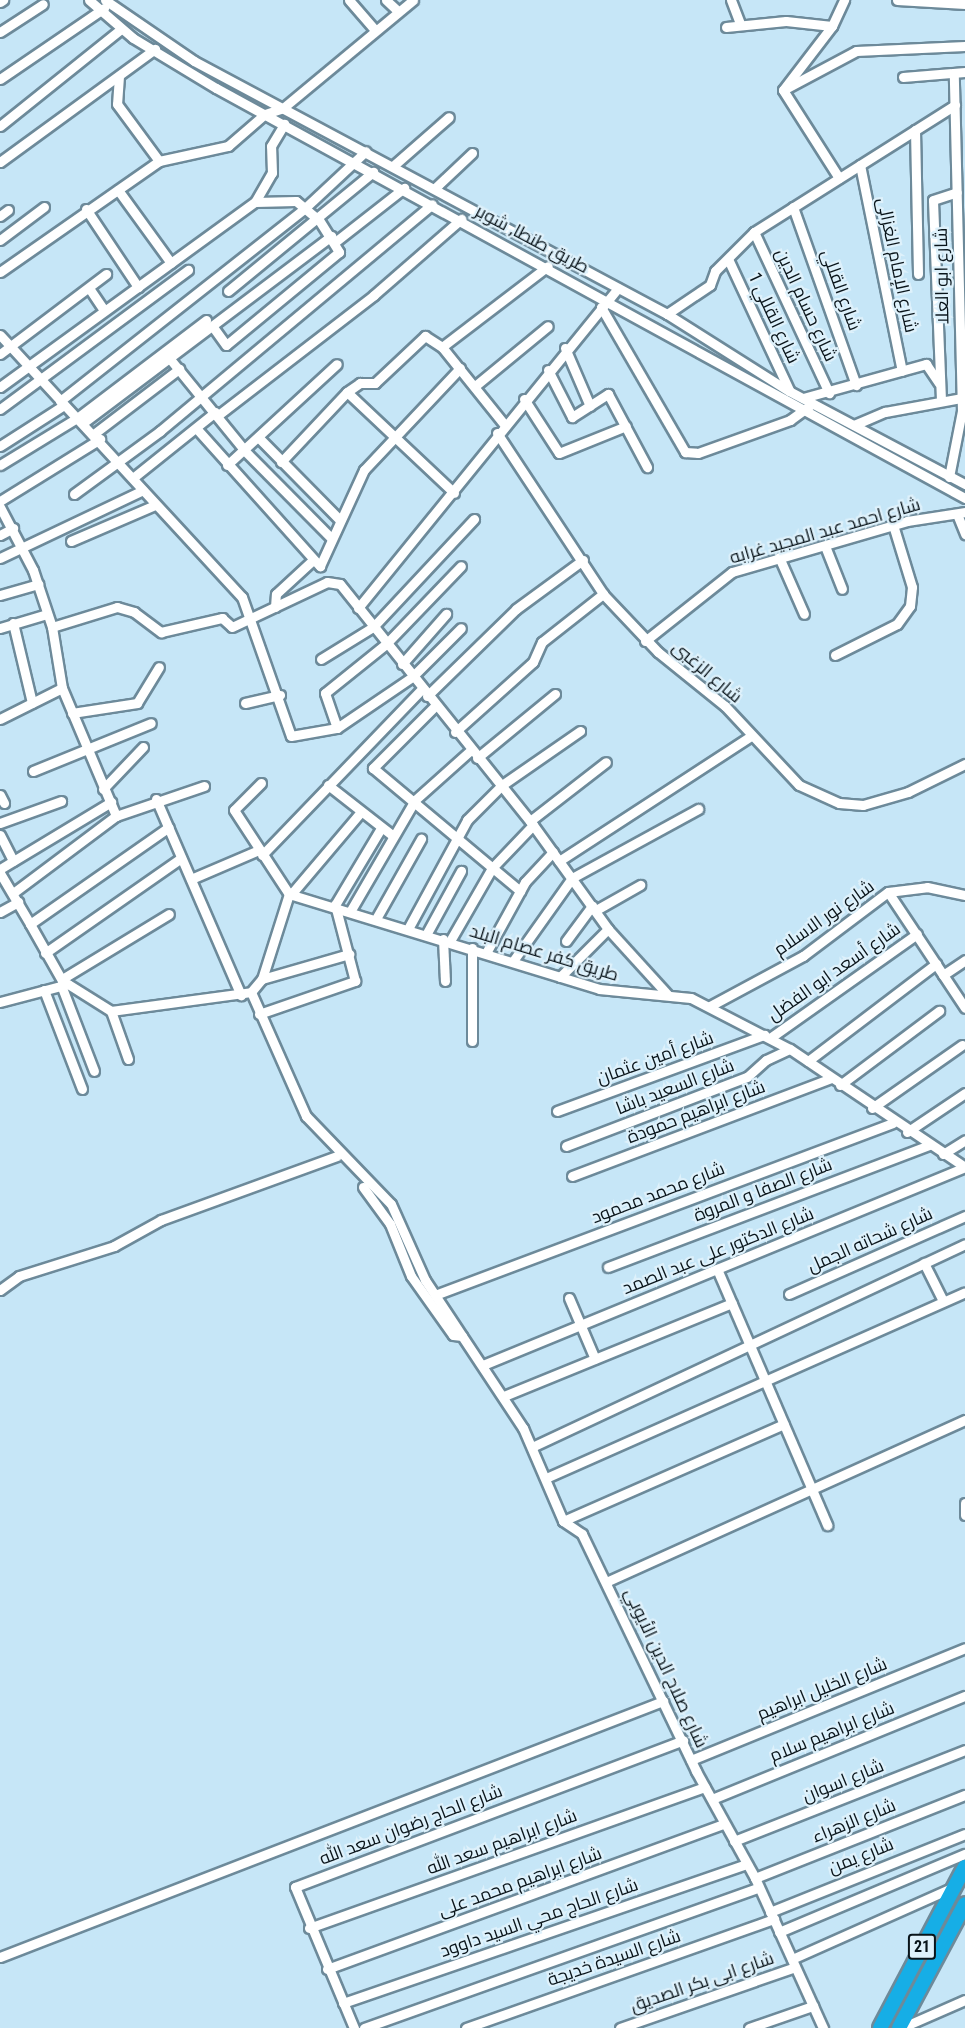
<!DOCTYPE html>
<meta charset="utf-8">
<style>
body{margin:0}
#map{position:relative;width:965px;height:2028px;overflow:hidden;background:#c6e6f7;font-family:"Roboto Condensed",Cairo,sans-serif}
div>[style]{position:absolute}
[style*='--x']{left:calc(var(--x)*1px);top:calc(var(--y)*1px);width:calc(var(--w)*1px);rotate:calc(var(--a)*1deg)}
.roads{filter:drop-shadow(2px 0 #6d8a9a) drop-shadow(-2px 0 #6d8a9a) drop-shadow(0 2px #6d8a9a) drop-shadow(0 -2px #6d8a9a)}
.minor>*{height:9px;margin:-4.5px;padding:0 4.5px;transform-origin:4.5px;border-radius:4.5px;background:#fff}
.highway>*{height:14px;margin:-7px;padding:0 7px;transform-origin:7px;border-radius:7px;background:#16aee6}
span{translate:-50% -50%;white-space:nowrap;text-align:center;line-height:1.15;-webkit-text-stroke:4.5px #def1fb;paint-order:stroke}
.shield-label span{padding:2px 4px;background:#def1fb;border:2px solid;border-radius:4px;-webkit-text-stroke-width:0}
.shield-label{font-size:16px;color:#09141a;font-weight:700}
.street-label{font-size:18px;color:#09141a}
</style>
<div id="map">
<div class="roads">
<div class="minor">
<i style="--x:89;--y:0;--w:58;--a:40.8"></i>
<i style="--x:133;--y:38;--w:97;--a:31.1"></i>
<i style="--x:216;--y:88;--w:854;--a:28.7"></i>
<i style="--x:105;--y:0;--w:108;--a:34.4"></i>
<i style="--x:194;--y:61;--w:536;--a:28.14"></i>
<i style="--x:667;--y:314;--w:144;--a:32.3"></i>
<i style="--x:789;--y:391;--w:199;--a:27.9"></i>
<i style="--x:349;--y:0;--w:40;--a:49"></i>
<i style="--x:386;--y:0;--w:16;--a:43"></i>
<i style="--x:731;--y:0;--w:26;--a:69"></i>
<i style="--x:897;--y:0;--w:68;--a:3.4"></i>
<i style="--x:0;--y:2;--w:4;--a:-34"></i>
<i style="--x:726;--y:27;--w:60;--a:-5.7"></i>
<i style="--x:786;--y:21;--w:46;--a:6.2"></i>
<i style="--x:0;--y:32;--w:51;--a:-33.1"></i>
<i style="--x:119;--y:76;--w:28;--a:94"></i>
<i style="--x:117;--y:104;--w:71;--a:53.6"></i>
<i style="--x:903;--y:77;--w:62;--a:-4.6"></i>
<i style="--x:0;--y:79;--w:126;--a:-34.3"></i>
<i style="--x:783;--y:90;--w:83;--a:-28.1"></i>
<i style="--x:856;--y:51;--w:109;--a:-2.6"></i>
<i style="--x:0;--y:126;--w:155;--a:-38.7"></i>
<i style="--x:915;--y:130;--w:144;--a:88.8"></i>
<i style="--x:0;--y:162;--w:192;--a:-36.1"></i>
<i style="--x:860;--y:165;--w:210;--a:78.5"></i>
<i style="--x:393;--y:166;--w:74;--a:-41.2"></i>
<i style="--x:839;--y:178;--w:104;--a:-122.5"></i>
<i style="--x:783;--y:90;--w:81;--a:-52.6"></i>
<i style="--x:832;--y:26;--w:29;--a:-65"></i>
<i style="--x:435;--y:188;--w:51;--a:-43.4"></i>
<i style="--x:118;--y:190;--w:90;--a:54"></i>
<i style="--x:255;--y:202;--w:34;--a:-60"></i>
<i style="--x:272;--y:173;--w:27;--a:-92"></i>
<i style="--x:271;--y:146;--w:26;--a:-59"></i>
<i style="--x:793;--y:207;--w:189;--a:70.5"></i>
<i style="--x:86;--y:209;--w:94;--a:56.3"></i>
<i style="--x:0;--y:216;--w:10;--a:-37"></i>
<i style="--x:754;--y:232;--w:178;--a:65"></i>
<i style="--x:0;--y:240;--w:55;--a:-36.9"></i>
<i style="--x:335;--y:242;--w:88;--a:-38"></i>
<i style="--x:728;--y:259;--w:145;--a:65"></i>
<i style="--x:0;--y:272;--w:194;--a:-34.9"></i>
<i style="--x:159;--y:161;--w:71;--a:-12.3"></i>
<i style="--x:228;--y:146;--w:49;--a:-40.9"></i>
<i style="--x:265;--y:114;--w:19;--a:-18"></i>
<i style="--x:283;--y:108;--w:169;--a:-39.7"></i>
<i style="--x:89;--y:288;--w:27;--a:56"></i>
<i style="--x:228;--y:291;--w:188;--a:-39.4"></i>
<i style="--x:601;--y:307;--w:168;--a:59.9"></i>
<i style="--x:685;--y:452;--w:13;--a:4"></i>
<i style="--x:698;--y:453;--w:98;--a:-19.7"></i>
<i style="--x:790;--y:420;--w:24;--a:-36"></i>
<i style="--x:667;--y:314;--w:52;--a:-34"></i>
<i style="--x:710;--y:285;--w:15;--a:-70"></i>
<i style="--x:715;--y:271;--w:55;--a:-45"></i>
<i style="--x:754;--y:232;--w:238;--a:-32.3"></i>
<i style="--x:0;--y:335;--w:357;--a:47.3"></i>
<i style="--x:242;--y:597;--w:147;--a:70.6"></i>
<i style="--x:291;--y:736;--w:47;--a:-9.9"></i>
<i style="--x:337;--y:728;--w:91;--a:-34.2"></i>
<i style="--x:412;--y:677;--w:69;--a:-45"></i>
<i style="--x:442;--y:347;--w:133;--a:-37.4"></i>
<i style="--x:565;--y:348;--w:63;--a:66.7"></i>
<i style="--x:0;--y:354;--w:133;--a:-37"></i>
<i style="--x:170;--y:359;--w:119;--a:50.8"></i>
<i style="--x:245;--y:451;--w:122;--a:45.3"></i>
<i style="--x:548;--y:370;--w:53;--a:62.9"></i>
<i style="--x:572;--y:417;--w:43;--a:-32.6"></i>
<i style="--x:608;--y:394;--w:83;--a:61.9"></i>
<i style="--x:475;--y:386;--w:94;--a:-39.4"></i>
<i style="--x:0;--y:387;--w:315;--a:-36"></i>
<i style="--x:255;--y:202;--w:41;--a:-1.4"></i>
<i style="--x:296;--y:201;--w:30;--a:40"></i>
<i style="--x:319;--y:220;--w:38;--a:58"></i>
<i style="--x:339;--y:252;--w:146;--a:140.5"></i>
<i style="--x:226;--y:345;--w:22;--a:-126"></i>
<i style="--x:347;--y:392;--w:147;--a:43.3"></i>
<i style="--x:803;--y:398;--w:128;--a:-15.5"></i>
<i style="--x:926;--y:364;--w:23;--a:56"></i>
<i style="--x:524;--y:399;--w:64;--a:57.1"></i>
<i style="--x:559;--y:453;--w:72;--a:-21.9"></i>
<i style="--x:941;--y:400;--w:200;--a:-92.3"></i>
<i style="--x:933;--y:200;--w:25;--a:-18"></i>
<i style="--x:60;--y:401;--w:312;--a:-38.2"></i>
<i style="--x:305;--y:208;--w:83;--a:-43.1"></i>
<i style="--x:0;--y:409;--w:234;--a:-36.5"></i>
<i style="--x:217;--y:416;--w:198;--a:-37.6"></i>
<i style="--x:374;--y:295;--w:116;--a:-41.1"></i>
<i style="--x:83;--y:423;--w:311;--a:-37"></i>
<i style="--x:854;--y:425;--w:34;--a:-23"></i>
<i style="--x:885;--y:412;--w:77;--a:-10.4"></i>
<i style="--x:196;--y:428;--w:186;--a:48.1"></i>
<i style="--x:320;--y:566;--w:106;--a:-65.4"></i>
<i style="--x:364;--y:470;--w:140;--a:-46.7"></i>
<i style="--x:95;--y:433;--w:106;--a:-37.3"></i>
<i style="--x:497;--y:433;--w:193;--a:56.6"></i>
<i style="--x:603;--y:594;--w:80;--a:46.5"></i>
<i style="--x:658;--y:652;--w:86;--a:38.9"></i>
<i style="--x:725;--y:706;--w:108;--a:46.9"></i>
<i style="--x:799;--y:785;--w:44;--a:24.2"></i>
<i style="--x:839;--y:803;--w:24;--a:5"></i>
<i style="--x:863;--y:805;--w:47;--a:-16.1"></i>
<i style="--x:908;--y:792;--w:64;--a:-26.2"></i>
<i style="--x:260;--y:439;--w:112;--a:45.4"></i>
<i style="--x:0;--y:446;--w:76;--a:-32.6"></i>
<i style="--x:281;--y:462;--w:96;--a:-46.7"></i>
<i style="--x:347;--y:392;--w:16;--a:-35"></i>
<i style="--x:360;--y:383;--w:15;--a:0"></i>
<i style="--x:375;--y:383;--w:69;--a:-43.2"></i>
<i style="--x:425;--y:336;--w:20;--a:33"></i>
<i style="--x:442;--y:347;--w:99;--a:51.2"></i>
<i style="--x:0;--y:465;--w:90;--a:-31.4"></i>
<i style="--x:77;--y:418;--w:162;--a:-37.2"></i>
<i style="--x:227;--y:465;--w:149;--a:-42.6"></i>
<i style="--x:134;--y:477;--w:104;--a:-38.7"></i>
<i style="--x:949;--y:477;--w:67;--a:-78.9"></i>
<i style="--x:962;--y:411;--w:338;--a:-91.4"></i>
<i style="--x:74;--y:494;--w:107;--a:-36.2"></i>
<i style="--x:160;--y:431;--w:354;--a:-39.8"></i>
<i style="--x:0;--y:501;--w:118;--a:-31.8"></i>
<i style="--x:0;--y:507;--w:71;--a:62.4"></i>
<i style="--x:33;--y:570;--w:60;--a:71.6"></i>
<i style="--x:52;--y:627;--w:62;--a:80.7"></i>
<i style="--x:62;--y:688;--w:139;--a:67.1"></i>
<i style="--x:957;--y:514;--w:22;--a:68"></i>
<i style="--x:0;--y:535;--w:15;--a:-28"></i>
<i style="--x:71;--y:541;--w:91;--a:-23.2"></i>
<i style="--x:825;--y:546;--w:46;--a:68.4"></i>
<i style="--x:779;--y:557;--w:62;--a:66.3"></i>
<i style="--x:0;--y:558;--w:158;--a:-25.4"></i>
<i style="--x:0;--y:595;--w:40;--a:-16"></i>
<i style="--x:275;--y:607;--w:13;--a:-86"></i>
<i style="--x:276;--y:594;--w:50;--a:-42.6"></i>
<i style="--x:358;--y:608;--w:412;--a:-50.9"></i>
<i style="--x:13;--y:623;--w:82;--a:76.6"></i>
<i style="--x:52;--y:627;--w:68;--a:-17.1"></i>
<i style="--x:117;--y:607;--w:18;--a:16"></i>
<i style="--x:134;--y:612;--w:34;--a:37"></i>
<i style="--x:161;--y:632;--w:63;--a:-12.9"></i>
<i style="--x:222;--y:618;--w:13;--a:42"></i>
<i style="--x:232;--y:627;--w:105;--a:-25.3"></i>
<i style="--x:327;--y:582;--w:13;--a:9"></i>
<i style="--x:340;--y:584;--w:309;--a:51.3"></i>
<i style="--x:533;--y:825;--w:128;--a:54.2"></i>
<i style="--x:608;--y:929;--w:89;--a:47.7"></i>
<i style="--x:0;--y:628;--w:49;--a:-16.6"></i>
<i style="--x:645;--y:641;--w:111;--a:-38.4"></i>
<i style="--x:732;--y:572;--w:182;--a:-16.2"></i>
<i style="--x:907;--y:521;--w:59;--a:-8.8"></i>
<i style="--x:835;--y:655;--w:69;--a:-26.6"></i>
<i style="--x:897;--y:624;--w:22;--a:-54"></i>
<i style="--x:910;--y:606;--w:19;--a:-84"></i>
<i style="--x:912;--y:587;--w:65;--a:-107"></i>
<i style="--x:321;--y:659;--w:61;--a:-31.6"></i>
<i style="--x:373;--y:627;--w:148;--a:-46.9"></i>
<i style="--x:402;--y:664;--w:67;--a:-48.7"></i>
<i style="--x:427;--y:696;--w:124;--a:-44.3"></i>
<i style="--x:516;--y:609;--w:83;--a:-36.2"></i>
<i style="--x:245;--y:703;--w:36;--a:-13"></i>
<i style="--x:435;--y:706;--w:88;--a:135"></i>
<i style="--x:373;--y:768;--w:192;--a:39.9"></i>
<i style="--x:72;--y:713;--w:66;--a:-8.7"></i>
<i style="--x:137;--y:703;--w:42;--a:-58.6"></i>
<i style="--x:0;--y:719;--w:69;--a:-26.6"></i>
<i style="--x:337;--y:728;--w:37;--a:-109"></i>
<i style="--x:325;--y:693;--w:78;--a:-38.8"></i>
<i style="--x:386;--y:644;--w:108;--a:-46.1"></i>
<i style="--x:455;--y:732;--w:105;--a:-41.9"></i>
<i style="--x:533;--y:662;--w:22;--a:-66"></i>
<i style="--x:542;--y:642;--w:78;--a:-38.2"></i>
<i style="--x:477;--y:758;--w:101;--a:-39.4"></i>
<i style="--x:33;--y:771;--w:127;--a:-22.1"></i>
<i style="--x:261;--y:783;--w:38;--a:135"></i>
<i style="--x:234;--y:810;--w:100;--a:56.8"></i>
<i style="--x:328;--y:785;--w:81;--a:38"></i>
<i style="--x:103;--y:789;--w:58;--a:-46.4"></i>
<i style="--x:0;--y:795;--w:9;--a:63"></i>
<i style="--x:156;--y:799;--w:214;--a:66.6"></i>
<i style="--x:530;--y:821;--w:96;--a:-37.8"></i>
<i style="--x:0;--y:823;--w:65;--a:-19.8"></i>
<i style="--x:0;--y:835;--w:29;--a:63"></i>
<i style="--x:262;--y:855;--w:231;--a:-46.1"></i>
<i style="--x:559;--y:861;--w:230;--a:-33.1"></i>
<i style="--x:0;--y:869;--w:130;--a:-31.1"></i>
<i style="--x:0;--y:873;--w:59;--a:59.5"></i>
<i style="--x:191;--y:879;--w:74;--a:-23.1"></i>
<i style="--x:293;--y:892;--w:104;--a:-49.7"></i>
<i style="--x:888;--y:892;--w:139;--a:56.4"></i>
<i style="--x:13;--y:893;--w:129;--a:-36.8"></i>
<i style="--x:116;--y:816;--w:93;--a:-18.8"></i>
<i style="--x:289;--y:894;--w:324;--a:17"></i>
<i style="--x:599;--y:989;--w:92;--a:5.6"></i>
<i style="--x:691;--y:998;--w:111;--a:27.3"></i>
<i style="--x:790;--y:1049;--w:211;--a:34"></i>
<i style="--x:351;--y:910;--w:127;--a:-59.8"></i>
<i style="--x:415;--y:800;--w:75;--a:-41.8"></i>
<i style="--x:596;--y:910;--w:51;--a:-29.6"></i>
<i style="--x:0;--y:912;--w:21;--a:-29"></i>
<i style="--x:377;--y:917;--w:90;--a:-60.6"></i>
<i style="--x:409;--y:927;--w:122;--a:-61.5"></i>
<i style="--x:467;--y:820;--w:49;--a:-45"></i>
<i style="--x:502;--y:785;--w:95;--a:-34.7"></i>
<i style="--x:427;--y:933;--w:71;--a:-61.3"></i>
<i style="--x:443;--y:939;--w:42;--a:87.3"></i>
<i style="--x:450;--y:941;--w:84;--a:-60.1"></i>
<i style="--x:492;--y:868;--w:59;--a:-46.4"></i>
<i style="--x:566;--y:941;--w:44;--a:-53.4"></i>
<i style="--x:45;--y:953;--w:166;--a:-34.9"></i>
<i style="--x:486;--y:953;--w:81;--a:-61.2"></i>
<i style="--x:525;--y:882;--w:41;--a:-47"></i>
<i style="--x:513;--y:961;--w:102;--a:-54.6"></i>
<i style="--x:572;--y:878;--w:144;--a:-28.7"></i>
<i style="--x:943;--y:975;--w:27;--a:-34"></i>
<i style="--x:560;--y:977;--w:68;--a:-45"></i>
<i style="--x:62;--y:979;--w:125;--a:-31.3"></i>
<i style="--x:262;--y:979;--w:91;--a:-16"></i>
<i style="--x:64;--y:984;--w:69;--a:-119.5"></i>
<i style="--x:30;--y:924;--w:169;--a:-34.9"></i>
<i style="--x:61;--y:985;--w:92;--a:69"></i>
<i style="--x:44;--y:990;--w:106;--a:69"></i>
<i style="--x:251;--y:992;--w:136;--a:66.1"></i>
<i style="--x:306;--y:1116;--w:122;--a:46"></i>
<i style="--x:391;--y:1204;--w:83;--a:65.9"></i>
<i style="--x:425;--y:1280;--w:178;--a:56.5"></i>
<i style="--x:523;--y:1428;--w:101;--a:66.7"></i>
<i style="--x:563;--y:1521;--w:23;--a:34"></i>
<i style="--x:582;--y:1534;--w:263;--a:64.3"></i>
<i style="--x:696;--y:1771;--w:122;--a:61.1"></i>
<i style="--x:755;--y:1878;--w:165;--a:65.6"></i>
<i style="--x:0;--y:1002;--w:70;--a:-14.8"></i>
<i style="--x:68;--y:984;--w:51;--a:32.1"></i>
<i style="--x:111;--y:1011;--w:141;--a:-7.7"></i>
<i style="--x:251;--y:992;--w:17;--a:-50"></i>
<i style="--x:262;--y:979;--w:89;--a:-72.4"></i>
<i style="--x:710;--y:1006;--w:106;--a:-28.3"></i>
<i style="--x:803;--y:956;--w:106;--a:-37"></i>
<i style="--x:888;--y:892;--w:39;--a:-7"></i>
<i style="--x:927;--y:887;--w:39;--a:12"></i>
<i style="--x:111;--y:1011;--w:51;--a:70.5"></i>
<i style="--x:259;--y:1014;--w:102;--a:-19"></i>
<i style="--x:355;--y:981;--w:79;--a:-104.7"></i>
<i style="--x:335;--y:905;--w:90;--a:-59.1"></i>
<i style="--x:770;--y:1038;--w:180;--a:-35.3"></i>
<i style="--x:472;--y:1041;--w:93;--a:-90"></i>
<i style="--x:808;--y:1061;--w:161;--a:-37.2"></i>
<i style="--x:840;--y:1085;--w:124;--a:-36.8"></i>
<i style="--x:872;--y:1108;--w:110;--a:-35"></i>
<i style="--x:557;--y:1111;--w:221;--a:-20.2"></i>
<i style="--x:907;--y:1132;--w:70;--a:-33.9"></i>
<i style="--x:566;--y:1146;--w:194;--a:-20.9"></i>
<i style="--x:747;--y:1077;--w:25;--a:-42"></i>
<i style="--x:766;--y:1060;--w:26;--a:-25"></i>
<i style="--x:943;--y:1154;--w:26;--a:-32"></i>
<i style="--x:572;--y:1176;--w:277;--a:-20.7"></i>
<i style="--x:363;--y:1187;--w:46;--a:53.9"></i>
<i style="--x:390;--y:1224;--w:56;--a:68"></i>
<i style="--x:411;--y:1276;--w:72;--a:54.6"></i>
<i style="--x:453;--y:1335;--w:9;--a:6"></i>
<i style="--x:924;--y:1263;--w:42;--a:63.4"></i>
<i style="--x:608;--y:1267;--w:343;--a:-20.8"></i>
<i style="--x:717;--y:1269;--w:279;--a:66.7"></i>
<i style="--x:0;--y:1290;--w:24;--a:-36"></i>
<i style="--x:19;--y:1276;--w:100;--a:-17.5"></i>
<i style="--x:114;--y:1246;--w:54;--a:-29"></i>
<i style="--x:161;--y:1220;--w:187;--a:-20"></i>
<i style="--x:789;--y:1294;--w:193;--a:-23.9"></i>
<i style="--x:435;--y:1295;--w:489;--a:-20.6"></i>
<i style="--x:569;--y:1298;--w:66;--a:66.9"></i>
<i style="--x:483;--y:1365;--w:521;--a:-22.33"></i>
<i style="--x:504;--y:1396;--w:246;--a:-22.2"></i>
<i style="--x:532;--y:1447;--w:478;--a:-25.1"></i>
<i style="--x:546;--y:1478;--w:458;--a:-23.9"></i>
<i style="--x:965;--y:1503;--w:12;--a:90"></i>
<i style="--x:563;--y:1521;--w:241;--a:-23.7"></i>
<i style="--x:606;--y:1582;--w:394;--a:-24.3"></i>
<i style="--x:691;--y:1760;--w:296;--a:-22.2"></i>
<i style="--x:712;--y:1799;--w:273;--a:-22.2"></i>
<i style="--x:734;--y:1841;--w:248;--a:-21.5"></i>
<i style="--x:755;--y:1878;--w:226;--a:-21.6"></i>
<i style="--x:770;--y:1912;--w:210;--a:-21.8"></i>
<i style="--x:309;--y:1928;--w:420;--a:-19.6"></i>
<i style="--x:779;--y:1932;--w:202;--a:-22.8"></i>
<i style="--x:0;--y:1957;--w:711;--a:-21.11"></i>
<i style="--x:792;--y:1959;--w:177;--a:-24"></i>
<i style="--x:327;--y:1969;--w:423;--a:-20.1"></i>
<i style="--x:343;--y:2003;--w:426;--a:-19"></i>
<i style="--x:354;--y:2028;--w:153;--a:-112.7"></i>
<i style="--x:295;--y:1887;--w:415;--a:-20.7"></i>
<i style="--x:364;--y:2028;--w:419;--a:-19.6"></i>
<i style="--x:466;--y:2028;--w:327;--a:-19.5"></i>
<i style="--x:620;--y:2028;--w:185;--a:-19.2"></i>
<i style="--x:749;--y:2028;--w:68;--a:-19"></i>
<i style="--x:901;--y:2028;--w:70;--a:-23.6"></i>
</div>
<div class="highway">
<i style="--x:880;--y:2028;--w:182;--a:-62.2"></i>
<i style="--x:899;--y:2028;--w:140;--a:-62"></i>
</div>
</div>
<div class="shield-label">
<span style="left:922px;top:1947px">21</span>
</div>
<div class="street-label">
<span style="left:532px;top:239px;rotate:28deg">طريق طنطا, شوبر</span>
<span style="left:897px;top:265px;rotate:78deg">شارع الإمام الغزالى</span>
<span style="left:942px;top:276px;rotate:-91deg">شارع ابو العلا</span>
<span style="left:841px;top:290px;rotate:70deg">شارع القللي</span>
<span style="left:806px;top:305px;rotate:65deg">شارع حسام الدين</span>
<span style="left:774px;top:318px;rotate:65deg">شارع القللي 1</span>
<span style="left:825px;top:531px;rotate:-16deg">شارع احمد عبد المجيد غرابه</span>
<span style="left:707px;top:672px;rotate:40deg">شارع الزغبى</span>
<span style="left:824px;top:918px;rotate:-35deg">شارع نور الاسلام</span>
<span style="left:544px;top:953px;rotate:17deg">طريق كفر عصام البلد</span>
<span style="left:834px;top:972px;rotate:-35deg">شارع أسعد ابو الفضل</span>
<span style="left:655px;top:1058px;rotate:-20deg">شارع أمين عثمان</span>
<span style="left:675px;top:1087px;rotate:-21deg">شارع السعيد باشا</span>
<span style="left:696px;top:1112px;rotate:-21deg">شارع ابراهيم حمودة</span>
<span style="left:763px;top:1190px;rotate:-21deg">شارع الصفا و المروة</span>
<span style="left:658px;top:1193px;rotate:-21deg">شارع محمد محمود</span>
<span style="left:870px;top:1240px;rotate:-24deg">شارع شحاته الجمل</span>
<span style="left:718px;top:1251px;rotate:-22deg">شارع الدكتور على عبد الصمد</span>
<span style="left:666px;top:1668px;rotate:65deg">شارع صلاح الدين الأيوبي</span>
<span style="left:822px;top:1689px;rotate:-22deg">شارع الخليل ابراهيم</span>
<span style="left:832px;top:1732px;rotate:-22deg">شارع ابراهيم سلام</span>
<span style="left:843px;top:1781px;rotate:-22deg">شارع اسوان</span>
<span style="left:854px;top:1821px;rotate:-22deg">شارع الزهراء</span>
<span style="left:411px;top:1825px;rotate:-21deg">شارع الحاج رضوان سعد الله</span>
<span style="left:502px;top:1842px;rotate:-20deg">شارع ابراهيم سعد الله</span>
<span style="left:861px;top:1856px;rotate:-22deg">شارع يمن</span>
<span style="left:520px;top:1882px;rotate:-20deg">شارع ابراهيم محمد على</span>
<span style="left:539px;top:1918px;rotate:-19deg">شارع الحاج محي السيد داوود</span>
<span style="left:614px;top:1958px;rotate:-19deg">شارع السيدة خديجة</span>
<span style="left:702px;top:1982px;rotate:-19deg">شارع ابى بكر الصديق</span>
</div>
</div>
